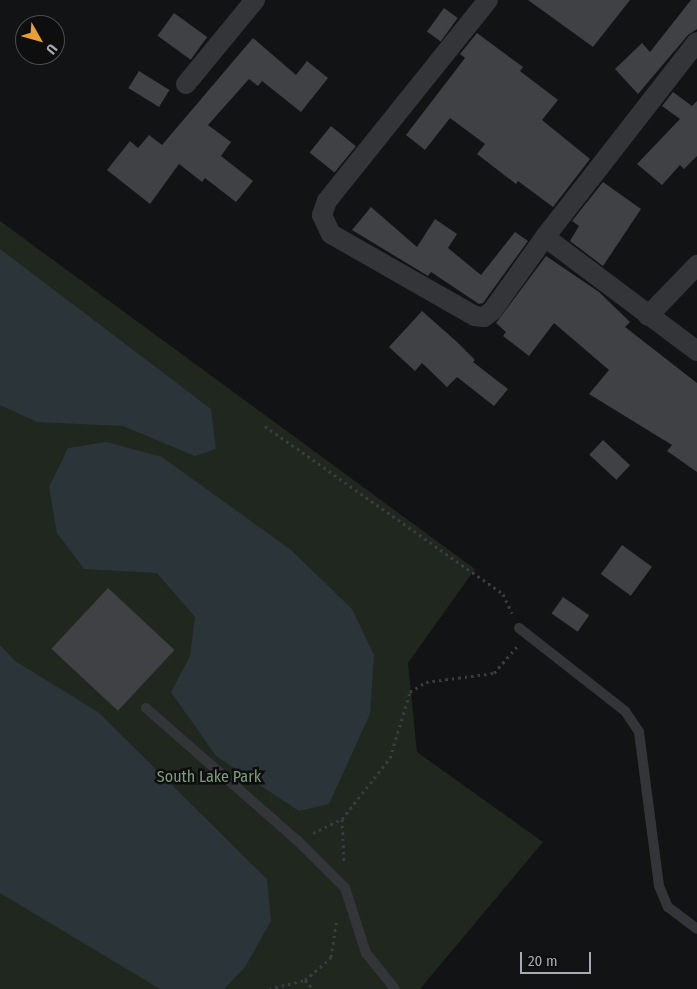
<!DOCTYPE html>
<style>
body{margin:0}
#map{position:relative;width:697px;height:989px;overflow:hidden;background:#121314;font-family:"Fira Sans Condensed",sans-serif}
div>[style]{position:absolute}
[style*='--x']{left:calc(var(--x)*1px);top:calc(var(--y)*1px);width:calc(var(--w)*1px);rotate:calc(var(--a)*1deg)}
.green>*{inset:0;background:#1f271f}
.water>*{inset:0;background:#2b3439}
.building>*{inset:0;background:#3f4144;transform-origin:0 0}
.path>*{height:3px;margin-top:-1.5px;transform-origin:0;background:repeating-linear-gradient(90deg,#3a3c40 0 2.5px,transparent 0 6.5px)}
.service>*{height:10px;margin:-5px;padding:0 5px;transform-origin:5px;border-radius:5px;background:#343539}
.minor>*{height:20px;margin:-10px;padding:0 10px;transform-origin:10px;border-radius:10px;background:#343539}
span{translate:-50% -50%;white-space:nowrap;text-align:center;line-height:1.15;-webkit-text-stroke:5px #0e0e0f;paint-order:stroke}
.park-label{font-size:16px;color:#7d9e7c}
.north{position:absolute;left:15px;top:15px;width:50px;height:50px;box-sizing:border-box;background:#0e0e0f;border:1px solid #4a4d51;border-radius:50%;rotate:128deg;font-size:14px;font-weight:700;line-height:20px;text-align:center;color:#a5abb4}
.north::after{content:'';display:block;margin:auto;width:18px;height:22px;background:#e99e35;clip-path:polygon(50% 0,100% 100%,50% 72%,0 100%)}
.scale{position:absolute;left:520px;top:952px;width:71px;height:22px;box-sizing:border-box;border:2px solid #a5abb4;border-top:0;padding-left:6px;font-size:15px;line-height:18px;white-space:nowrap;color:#a5abb4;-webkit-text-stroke:4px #0e0e0f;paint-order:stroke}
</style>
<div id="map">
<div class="green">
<i style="clip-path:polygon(0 221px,475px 569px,408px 663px,417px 752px,543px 842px,420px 989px,0 989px)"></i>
</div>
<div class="water">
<i style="clip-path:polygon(0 249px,211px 409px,216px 449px,195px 456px,123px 426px,37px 422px,0 405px)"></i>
<i style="clip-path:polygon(106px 442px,162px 457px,291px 550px,352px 609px,374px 655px,370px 714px,329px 804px,299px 811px,216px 756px,171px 692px,190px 656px,195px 617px,157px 573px,84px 569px,57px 533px,49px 487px,68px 448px)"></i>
<i style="clip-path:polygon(0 645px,15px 661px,98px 712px,267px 879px,271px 921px,245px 967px,224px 989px,160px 989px,0 893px)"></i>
</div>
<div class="building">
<i style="clip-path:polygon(528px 0,630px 0,593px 47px)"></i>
<i style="clip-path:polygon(691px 0,697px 0,697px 29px,688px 35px,638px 94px,615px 69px,642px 43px,650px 52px)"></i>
<i style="left:444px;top:8px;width:17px;height:29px;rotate:36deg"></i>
<i style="left:174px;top:13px;width:41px;height:28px;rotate:36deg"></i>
<i style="clip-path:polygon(477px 33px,523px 67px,520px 71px,558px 100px,542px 120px,590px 159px,553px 207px,518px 181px,516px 184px,477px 154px,485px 144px,450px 118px,425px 150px,406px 135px,465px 58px,460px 54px)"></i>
<i style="clip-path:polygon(253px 38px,296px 75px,307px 61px,328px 78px,301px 112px,262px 81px,258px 86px,249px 79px,208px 125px,231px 142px,221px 156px,253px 181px,236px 202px,205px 178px,202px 182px,179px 164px,150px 204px,107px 170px,130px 141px,138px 148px,149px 135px,162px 145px)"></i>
<i style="left:139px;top:71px;width:36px;height:20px;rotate:32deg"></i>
<i style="clip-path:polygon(673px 92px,692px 106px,697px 101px,697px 156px,684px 169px,680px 165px,662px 185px,637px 164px,680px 119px,662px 106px)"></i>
<i style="left:331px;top:126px;width:32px;height:34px;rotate:39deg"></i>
<i style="clip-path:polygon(603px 182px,641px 209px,603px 266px,570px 241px,579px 226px,572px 221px)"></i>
<i style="clip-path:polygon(371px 207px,417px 247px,435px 219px,457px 234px,448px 248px,481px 275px,515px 232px,528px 241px,483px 303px,479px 304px,431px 272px,428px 276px,352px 230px)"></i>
<i style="clip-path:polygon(546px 256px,599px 292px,630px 322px,625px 327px,697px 383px,697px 472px,667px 451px,672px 445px,589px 394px,609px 370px,554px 323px,529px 356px,503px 336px,506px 332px,496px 323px)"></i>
<i style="clip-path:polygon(422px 311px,457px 342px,475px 360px,473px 362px,508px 389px,494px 406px,457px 377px,447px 387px,422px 363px,415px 371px,389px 347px)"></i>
<i style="left:603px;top:440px;width:37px;height:20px;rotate:43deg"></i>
<i style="left:622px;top:545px;width:37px;height:36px;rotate:36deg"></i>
<i style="left:108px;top:588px;width:91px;height:83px;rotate:43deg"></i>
<i style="left:563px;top:597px;width:32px;height:20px;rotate:35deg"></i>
</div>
<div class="path">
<i style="--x:265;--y:426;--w:291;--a:35.2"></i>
<i style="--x:503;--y:594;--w:21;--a:65"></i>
<i style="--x:342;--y:819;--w:44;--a:87.4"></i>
<i style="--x:313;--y:833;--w:32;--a:-26"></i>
<i style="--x:342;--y:819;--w:78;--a:-51.8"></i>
<i style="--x:390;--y:758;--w:69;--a:-73.1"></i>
<i style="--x:410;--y:692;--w:19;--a:-32"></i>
<i style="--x:426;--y:682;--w:69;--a:-7.5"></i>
<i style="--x:494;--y:673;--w:35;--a:-49"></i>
<i style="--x:305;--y:980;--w:12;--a:48"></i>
<i style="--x:269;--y:989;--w:37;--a:-14"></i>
<i style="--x:305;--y:980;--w:35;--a:-41"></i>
<i style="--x:331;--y:957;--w:39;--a:-81"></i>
</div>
<div class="service">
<i style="--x:519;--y:628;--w:135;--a:38.1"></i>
<i style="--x:625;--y:711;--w:25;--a:56"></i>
<i style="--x:639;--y:732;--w:155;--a:82.6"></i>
<i style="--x:659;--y:886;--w:23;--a:67"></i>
<i style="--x:668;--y:907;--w:36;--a:37"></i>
<i style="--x:146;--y:708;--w:201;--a:41.2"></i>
<i style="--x:297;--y:840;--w:68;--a:45"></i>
<i style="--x:345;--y:888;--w:68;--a:72.1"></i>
<i style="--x:366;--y:953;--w:46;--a:51.1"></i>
</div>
<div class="minor">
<i style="--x:488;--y:0;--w:258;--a:128.7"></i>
<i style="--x:327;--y:201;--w:15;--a:110"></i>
<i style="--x:322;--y:215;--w:21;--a:65"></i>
<i style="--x:331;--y:234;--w:166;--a:29.7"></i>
<i style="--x:475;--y:316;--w:9;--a:6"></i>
<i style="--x:484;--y:317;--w:10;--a:-37"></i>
<i style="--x:492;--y:311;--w:91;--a:-54.4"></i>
<i style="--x:545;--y:237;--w:247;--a:-52.1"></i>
<i style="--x:186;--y:84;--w:109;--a:-50.6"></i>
<i style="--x:545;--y:237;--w:190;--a:36.9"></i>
<i style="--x:648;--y:316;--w:71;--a:-46.1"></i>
</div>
<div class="park-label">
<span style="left:209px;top:777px">South Lake Park</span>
</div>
<div class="north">U</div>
<div class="scale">20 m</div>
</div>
